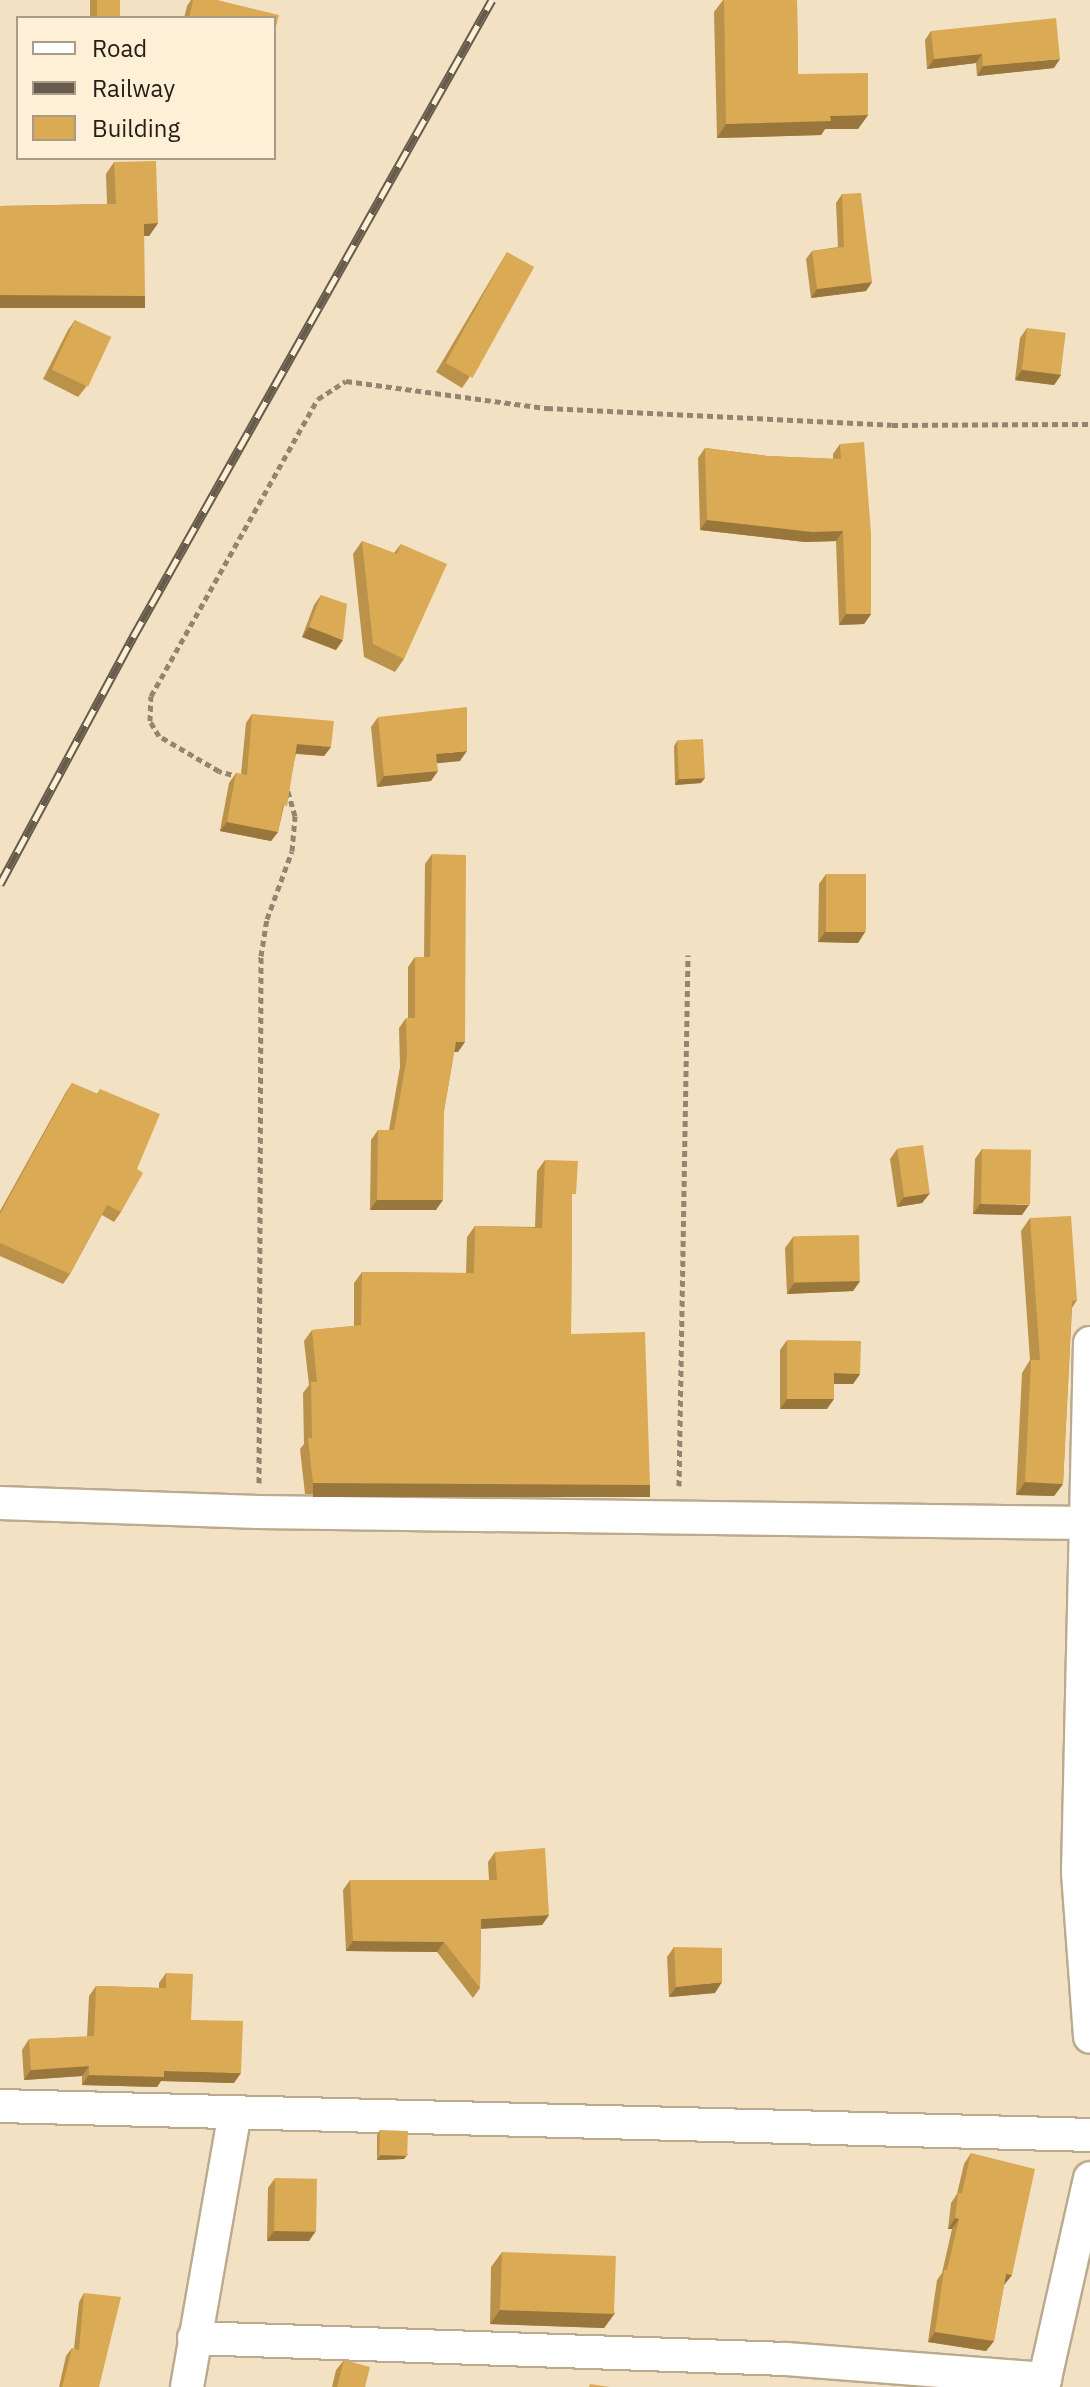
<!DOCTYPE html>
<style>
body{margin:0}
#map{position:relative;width:1090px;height:2387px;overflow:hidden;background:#f3e1c3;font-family:"IBM Plex Sans",sans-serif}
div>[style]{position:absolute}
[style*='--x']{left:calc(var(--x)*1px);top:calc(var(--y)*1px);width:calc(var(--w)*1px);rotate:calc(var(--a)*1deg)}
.path>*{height:5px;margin-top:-2.5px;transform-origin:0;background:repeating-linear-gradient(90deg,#928671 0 6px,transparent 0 10px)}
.roads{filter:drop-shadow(2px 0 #bcaa8e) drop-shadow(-2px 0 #bcaa8e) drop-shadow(0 2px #bcaa8e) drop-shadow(0 -2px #bcaa8e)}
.minor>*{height:32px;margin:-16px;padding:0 16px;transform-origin:16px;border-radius:16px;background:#fff}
.rail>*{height:9px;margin-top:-4.5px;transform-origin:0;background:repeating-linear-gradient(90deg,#feefd7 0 18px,#675c4b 0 36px);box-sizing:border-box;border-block:2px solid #675c4b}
.wall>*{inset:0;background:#bb9249;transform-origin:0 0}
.shaded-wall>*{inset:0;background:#99773c;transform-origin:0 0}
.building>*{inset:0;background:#daaa55;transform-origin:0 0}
span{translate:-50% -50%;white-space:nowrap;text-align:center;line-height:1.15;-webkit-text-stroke:6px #feefd7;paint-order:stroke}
.legend{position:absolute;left:16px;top:16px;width:260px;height:144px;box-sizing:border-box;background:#feefd7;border:2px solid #a89c89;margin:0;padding:10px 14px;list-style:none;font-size:24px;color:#272015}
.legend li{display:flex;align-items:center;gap:16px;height:40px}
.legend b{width:40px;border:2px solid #a89c89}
</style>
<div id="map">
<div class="path">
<i style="--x:241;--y:777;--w:23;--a:-165"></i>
<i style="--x:219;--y:771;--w:69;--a:-149.7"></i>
<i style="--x:159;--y:736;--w:17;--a:-121"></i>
<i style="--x:150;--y:721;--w:25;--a:-88"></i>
<i style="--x:151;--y:696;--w:341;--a:-60.7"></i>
<i style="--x:318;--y:399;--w:33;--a:-33"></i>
<i style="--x:346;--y:381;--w:203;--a:7.7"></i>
<i style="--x:547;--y:408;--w:345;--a:2.8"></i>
<i style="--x:892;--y:425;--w:198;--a:-0.3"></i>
<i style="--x:259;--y:1483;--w:527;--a:-89.78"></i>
<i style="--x:261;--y:956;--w:37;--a:-81"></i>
<i style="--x:267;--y:919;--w:72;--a:-69.8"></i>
<i style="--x:292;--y:851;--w:35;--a:-85"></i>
<i style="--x:295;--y:816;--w:26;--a:-106"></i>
<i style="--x:679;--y:1486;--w:531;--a:-89.03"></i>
</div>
<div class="roads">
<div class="minor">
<i style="--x:1090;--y:1343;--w:530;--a:91.3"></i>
<i style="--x:1078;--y:1873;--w:164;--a:85.8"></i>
<i style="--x:0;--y:1503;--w:258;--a:2"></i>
<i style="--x:258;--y:1512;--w:832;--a:0.76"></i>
<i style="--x:0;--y:2106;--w:1090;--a:1.52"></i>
<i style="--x:194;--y:2338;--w:592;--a:2.03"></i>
<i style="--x:786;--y:2359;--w:260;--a:4.4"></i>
<i style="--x:187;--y:2387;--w:278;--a:-80.1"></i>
<i style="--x:1043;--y:2387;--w:214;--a:-77.3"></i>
</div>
</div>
<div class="rail">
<i style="--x:0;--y:884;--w:281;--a:-61.7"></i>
<i style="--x:133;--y:637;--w:731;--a:-60.6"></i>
</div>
<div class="wall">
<i style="left:90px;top:0;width:30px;height:18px"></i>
<i style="clip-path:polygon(191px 0,217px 0,274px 18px,184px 18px,187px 6px)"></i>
<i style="clip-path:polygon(723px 0,797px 0,798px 74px,868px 115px,858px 129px,825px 129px,821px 135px,717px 138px,714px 12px)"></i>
<i style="clip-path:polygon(931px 31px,1054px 68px,977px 76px,976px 63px,927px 69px,925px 40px)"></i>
<i style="clip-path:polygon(114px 162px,158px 223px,149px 236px,144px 236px,136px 308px,0 308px,0 206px,107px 204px,106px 174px)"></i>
<i style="clip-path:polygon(842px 194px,872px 282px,866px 291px,811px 298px,806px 259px,812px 251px,838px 247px,836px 203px)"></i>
<i style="clip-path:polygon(507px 252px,469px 378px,462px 388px,436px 372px)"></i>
<i style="clip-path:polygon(75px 320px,86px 387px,78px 397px,43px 379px,68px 330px)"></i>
<i style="clip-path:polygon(1027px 328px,1061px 375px,1054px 385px,1015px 380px,1020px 338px)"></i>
<i style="clip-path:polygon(840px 444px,871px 614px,864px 624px,839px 625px,836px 541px,805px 542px,700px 530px,698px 458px,705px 448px,767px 456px,833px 459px,833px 454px)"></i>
<i style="clip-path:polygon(362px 541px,394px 553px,401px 544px,404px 659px,395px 672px,364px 657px,353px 554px)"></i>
<i style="clip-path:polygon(321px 595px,336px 650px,302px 637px,314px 605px)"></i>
<i style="clip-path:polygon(252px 714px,331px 747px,324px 756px,296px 754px,278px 832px,271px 841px,220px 831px,229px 783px,236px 773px,241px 774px,246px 723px)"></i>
<i style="clip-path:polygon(378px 717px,460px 761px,437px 763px,431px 781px,377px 787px,371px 727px)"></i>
<i style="clip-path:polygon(677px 741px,701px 783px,675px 785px,674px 746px)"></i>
<i style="clip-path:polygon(432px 854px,458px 1052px,454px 1052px,444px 1111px,436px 1210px,370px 1210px,371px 1140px,378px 1130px,389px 1130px,400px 1067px,399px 1028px,406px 1018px,408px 1018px,408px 967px,415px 957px,424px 957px,425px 864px)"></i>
<i style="clip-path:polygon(826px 874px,865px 932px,858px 943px,818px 942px,819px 884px)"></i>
<i style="clip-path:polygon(72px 1083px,97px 1094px,100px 1089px,137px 1169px,121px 1212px,114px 1222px,102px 1215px,70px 1274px,63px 1284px,0 1256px,0 1211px,66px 1092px)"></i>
<i style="clip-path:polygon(897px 1149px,930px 1193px,922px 1203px,897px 1207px,890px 1159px)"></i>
<i style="clip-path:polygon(982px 1149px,1022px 1215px,973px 1214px,975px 1159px)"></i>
<i style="clip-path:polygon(545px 1160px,572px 1200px,571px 1334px,650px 1485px,643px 1496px,305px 1494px,300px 1449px,304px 1444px,303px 1393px,309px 1385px,304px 1341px,312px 1330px,354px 1326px,354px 1283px,362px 1272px,466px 1273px,467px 1237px,475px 1226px,535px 1227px,537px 1171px)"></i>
<i style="clip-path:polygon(1030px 1218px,1077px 1300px,1072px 1308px,1063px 1484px,1054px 1496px,1016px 1495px,1022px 1373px,1030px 1360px,1021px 1231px)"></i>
<i style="clip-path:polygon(793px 1237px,860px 1281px,853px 1291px,787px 1294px,785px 1248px)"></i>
<i style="clip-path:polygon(787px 1340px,860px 1374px,853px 1384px,834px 1384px,827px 1409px,780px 1409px,780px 1350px)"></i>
<i style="clip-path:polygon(495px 1852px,549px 1915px,542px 1925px,481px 1929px,480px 1988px,473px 1998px,437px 1952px,346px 1951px,343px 1890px,350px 1880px,489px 1880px,488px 1862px)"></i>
<i style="clip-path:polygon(674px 1947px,715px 1993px,669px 1997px,667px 1957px)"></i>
<i style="clip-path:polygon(166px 1973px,191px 2020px,234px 2083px,161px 2081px,157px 2087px,82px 2085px,82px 2076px,24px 2080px,22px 2050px,29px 2039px,87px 2037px,89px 1996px,96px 1986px,159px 1988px,159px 1983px)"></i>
<i style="clip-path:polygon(380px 2130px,404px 2159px,377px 2160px,377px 2135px)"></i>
<i style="clip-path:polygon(971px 2153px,1012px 2275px,1004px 2285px,994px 2341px,986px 2351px,928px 2342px,937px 2280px,942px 2273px,952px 2229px,948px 2229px,951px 2203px,957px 2194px,964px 2164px)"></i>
<i style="clip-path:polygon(275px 2178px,309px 2241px,267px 2241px,268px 2188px)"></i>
<i style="clip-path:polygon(502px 2252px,615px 2313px,604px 2328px,490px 2324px,491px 2267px)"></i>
<i style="clip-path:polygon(84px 2293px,99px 2387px,59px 2387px,66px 2356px,72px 2348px,74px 2349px,79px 2302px)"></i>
<i style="clip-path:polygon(344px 2360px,365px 2387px,332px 2387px,336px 2370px)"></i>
</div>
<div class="shaded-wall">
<i style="clip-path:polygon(982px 54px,976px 63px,927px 69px,934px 59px)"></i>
<i style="clip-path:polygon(1060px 59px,1054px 68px,977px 76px,983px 66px)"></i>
<i style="clip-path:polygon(868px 115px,858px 129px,825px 129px,821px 135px,717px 138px,726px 124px,830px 116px)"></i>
<i style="clip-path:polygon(158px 223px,149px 236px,135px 236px,144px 224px)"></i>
<i style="clip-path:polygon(872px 282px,866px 291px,811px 298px,817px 289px)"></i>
<i style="left:0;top:295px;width:145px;height:13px"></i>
<i style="clip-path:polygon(1022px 370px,1061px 375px,1054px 385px,1015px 380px)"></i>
<i style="clip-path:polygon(707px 520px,843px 531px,836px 541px,805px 542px,700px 530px)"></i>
<i style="clip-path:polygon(846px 614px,871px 614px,864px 624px,839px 625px)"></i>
<i style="clip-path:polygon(309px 627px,343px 640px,336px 650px,302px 637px)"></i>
<i style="clip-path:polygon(297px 744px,331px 747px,324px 756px,291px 753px)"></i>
<i style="clip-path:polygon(467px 751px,460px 761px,429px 764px,436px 754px)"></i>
<i style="clip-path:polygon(438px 771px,431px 781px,377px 787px,384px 776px)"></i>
<i style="clip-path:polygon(705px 778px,701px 783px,675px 785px,679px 779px)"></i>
<i style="clip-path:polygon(227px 822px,278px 832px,271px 841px,220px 831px)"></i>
<i style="clip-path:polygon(825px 932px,865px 932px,858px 943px,818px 942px)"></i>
<i style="clip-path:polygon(456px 1042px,465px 1042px,458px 1052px,449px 1052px)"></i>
<i style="clip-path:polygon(930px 1193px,922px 1203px,897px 1207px,904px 1197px)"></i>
<i style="clip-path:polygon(377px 1200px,443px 1200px,436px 1210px,370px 1210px)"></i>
<i style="clip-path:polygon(980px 1204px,1029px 1205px,1022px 1215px,973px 1214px)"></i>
<i style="clip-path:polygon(860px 1281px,853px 1291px,787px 1294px,794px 1283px)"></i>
<i style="clip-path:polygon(834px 1373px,860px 1374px,853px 1384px,827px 1384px)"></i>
<i style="clip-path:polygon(787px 1399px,834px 1399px,827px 1409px,780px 1409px)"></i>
<i style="clip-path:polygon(1025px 1482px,1063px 1484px,1054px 1496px,1016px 1495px)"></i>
<i style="left:313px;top:1483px;width:337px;height:14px"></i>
<i style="clip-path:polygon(549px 1915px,542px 1925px,474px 1929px,481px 1919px)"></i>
<i style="clip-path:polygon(353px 1941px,444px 1942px,437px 1952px,346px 1951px)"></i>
<i style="clip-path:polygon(722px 1982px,715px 1993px,669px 1997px,676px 1987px)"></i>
<i style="clip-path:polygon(89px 2066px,82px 2076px,24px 2080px,31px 2070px)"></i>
<i style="clip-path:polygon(164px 2071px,241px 2073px,234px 2083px,161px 2081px,157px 2087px,82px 2085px,89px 2075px)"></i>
<i style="clip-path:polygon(408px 2154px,404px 2159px,377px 2160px,381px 2155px)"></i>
<i style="clip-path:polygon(955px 2218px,959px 2219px,952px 2229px,948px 2229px)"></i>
<i style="clip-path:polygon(274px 2231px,316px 2231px,309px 2241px,267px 2241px)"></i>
<i style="clip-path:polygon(1006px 2274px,1012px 2275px,1004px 2285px)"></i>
<i style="clip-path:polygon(500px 2310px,615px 2313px,604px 2328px,490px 2324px)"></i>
<i style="clip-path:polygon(935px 2332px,994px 2341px,986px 2351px,928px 2342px)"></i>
</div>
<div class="building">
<i style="left:97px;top:0;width:23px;height:18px"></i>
<i style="clip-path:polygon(193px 0,217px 0,279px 15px,274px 34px,274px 18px,189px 18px)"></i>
<i style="clip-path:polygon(724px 0,797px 0,798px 74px,868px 73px,868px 115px,830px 116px,831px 121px,726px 124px)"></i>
<i style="clip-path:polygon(1056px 18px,1060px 59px,983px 66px,982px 54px,934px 59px,931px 31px)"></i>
<i style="clip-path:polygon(156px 161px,158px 223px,144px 224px,145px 296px,0 295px,0 206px,116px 204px,114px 162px)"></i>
<i style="clip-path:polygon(861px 193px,872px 282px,817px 289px,812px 251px,844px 247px,842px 194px)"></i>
<i style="left:507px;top:252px;width:31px;height:127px;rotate:29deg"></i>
<i style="left:75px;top:320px;width:40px;height:55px;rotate:25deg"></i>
<i style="left:1027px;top:328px;width:39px;height:42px;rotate:7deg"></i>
<i style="clip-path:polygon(864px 442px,871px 533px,871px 614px,846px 614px,843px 531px,812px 532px,707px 520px,705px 448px,767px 456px,841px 459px,840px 444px)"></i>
<i style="clip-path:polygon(362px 541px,397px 554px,401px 544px,447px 564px,404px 659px,373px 644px)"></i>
<i style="clip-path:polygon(321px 595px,347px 604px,343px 640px,309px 627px)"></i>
<i style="clip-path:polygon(467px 707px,467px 751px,436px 754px,438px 771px,384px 776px,378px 717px)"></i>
<i style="clip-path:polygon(252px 714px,334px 721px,331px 747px,297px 744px,287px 806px,283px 805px,278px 832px,227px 822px,236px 773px,247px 775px)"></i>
<i style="left:703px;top:739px;width:39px;height:26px;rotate:87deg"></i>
<i style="clip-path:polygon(432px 854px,466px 855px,465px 1042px,456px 1042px,444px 1111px,443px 1200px,377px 1200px,378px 1130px,394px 1130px,407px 1057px,406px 1018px,415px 1018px,415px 957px,430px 957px)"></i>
<i style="left:826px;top:874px;width:40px;height:58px"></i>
<i style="clip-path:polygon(72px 1083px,98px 1094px,100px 1089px,160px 1114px,137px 1169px,143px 1173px,121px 1212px,107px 1205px,70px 1274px,0 1243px,0 1214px)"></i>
<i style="left:923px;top:1145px;width:49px;height:26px;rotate:82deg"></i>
<i style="left:982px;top:1149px;width:49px;height:55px;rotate:1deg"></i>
<i style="clip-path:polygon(545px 1160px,578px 1161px,576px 1194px,572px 1194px,571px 1334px,645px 1332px,650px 1485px,313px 1483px,308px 1438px,312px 1438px,311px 1382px,317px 1382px,312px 1330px,361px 1325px,362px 1272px,474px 1273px,475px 1226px,542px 1228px)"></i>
<i style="clip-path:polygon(1071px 1216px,1077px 1300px,1072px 1301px,1063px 1484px,1025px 1482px,1031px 1360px,1040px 1360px,1030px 1218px)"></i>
<i style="left:859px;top:1235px;width:46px;height:66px;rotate:89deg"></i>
<i style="clip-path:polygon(787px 1340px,861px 1341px,860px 1374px,834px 1373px,834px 1399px,787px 1399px)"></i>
<i style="clip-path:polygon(545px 1848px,549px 1915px,481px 1919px,480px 1988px,444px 1942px,353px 1941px,350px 1880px,497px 1880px,495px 1852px)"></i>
<i style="clip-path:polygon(674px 1947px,722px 1948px,722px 1982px,676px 1987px)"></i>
<i style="clip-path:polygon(166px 1973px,193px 1974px,191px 2020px,243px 2021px,241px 2073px,164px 2071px,164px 2077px,89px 2075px,89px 2066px,31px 2070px,29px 2039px,94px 2036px,96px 1986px,166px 1988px)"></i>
<i style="left:380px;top:2130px;width:28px;height:25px;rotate:2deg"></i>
<i style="clip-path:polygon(971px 2153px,1035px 2169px,1012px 2275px,1006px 2274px,994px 2341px,935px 2332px,944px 2270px,947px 2270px,959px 2219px,955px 2218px,958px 2193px,962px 2193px)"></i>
<i style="left:275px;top:2178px;width:42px;height:53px;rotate:1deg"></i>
<i style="left:502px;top:2252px;width:114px;height:58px;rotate:2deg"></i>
<i style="clip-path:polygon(84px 2293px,121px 2297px,99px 2387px,62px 2387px,72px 2348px,79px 2350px)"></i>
<i style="clip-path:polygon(344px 2360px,370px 2367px,365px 2387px,337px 2387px)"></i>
<i style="clip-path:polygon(590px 2384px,610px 2387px,589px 2387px)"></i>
</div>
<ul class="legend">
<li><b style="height:10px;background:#fff"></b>Road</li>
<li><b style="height:10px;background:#675c4b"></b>Railway</li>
<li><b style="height:22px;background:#daaa55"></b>Building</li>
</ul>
</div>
